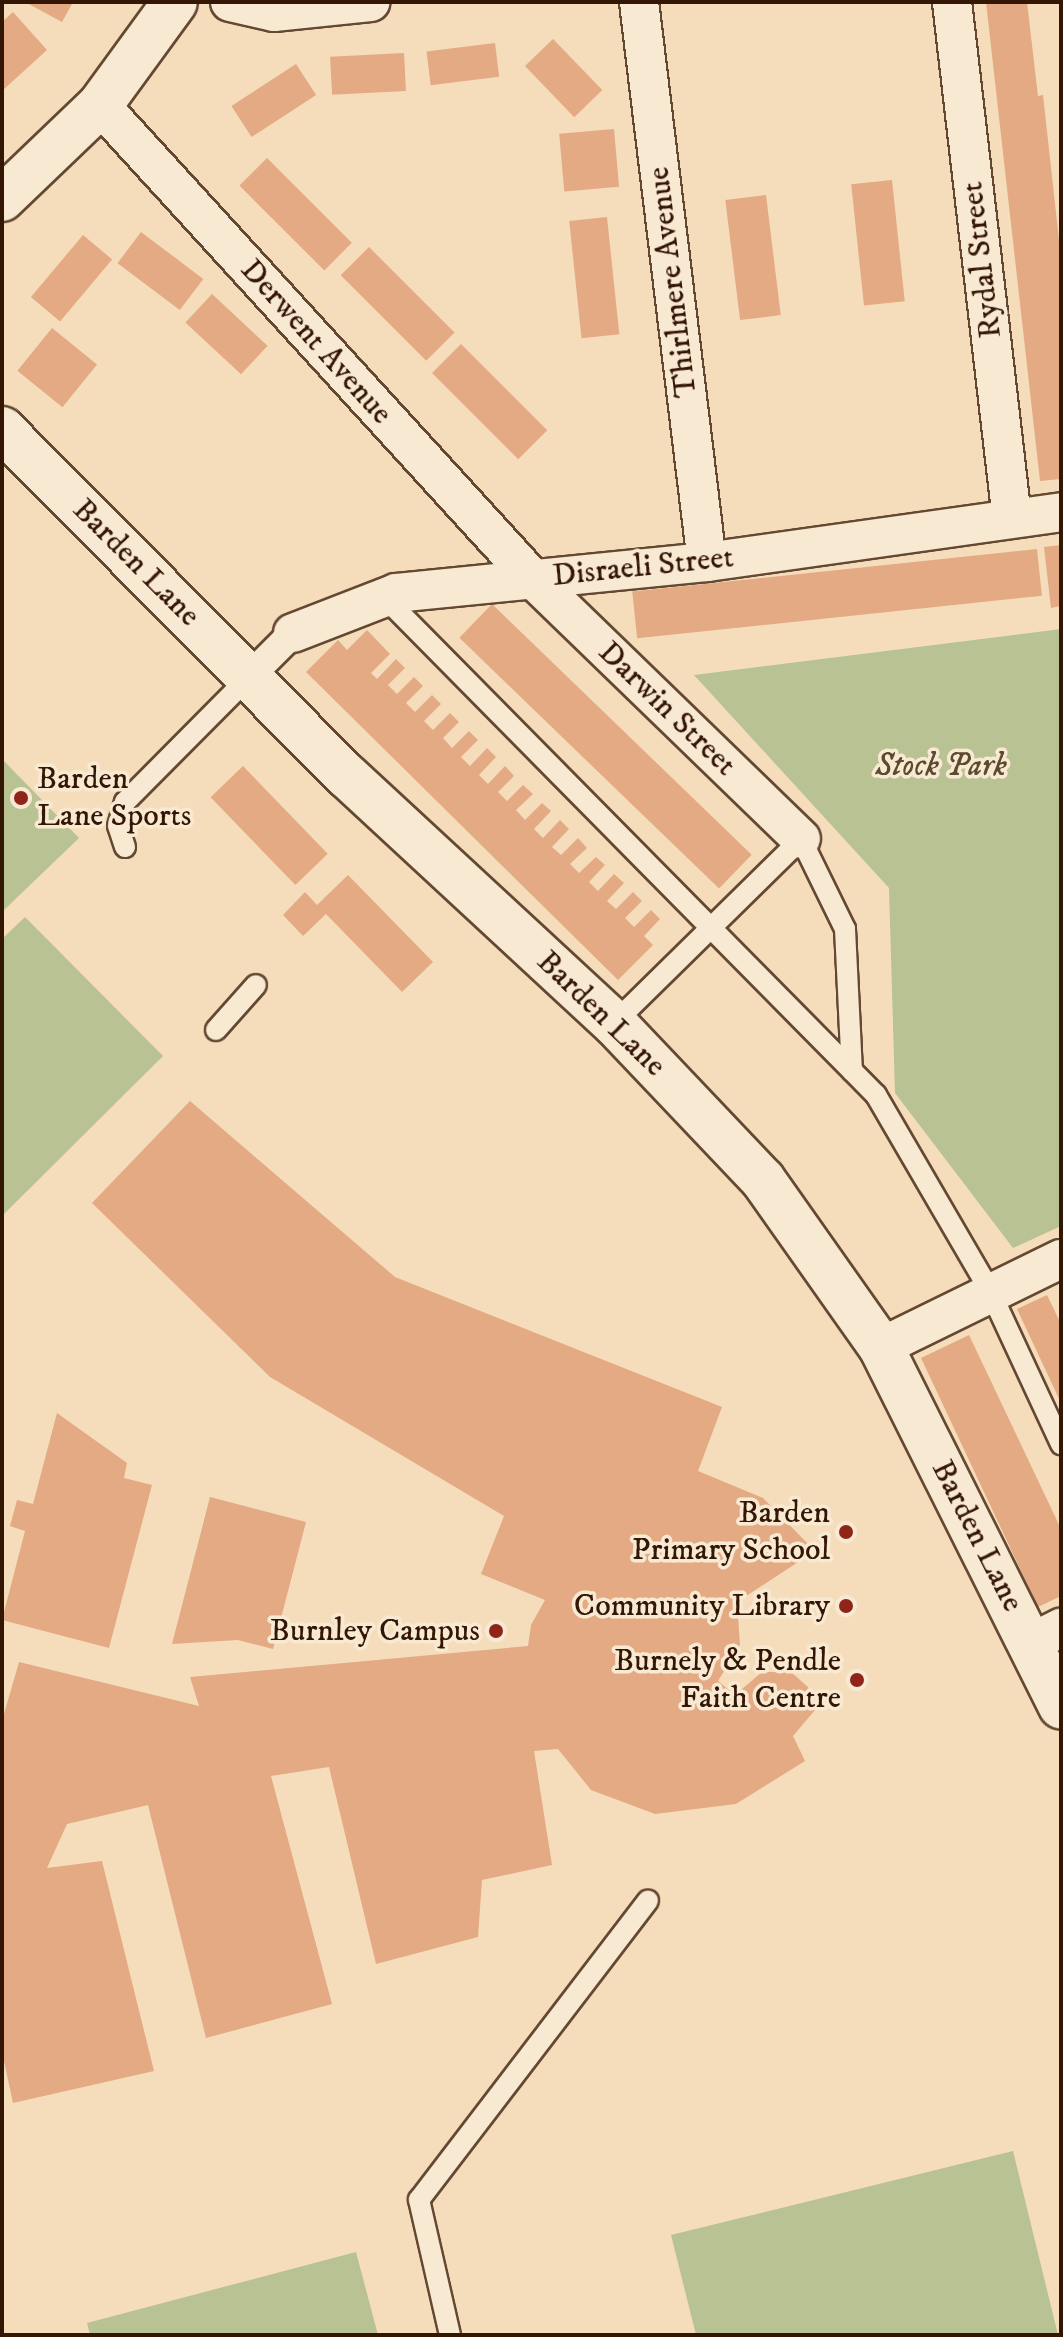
<!DOCTYPE html>
<style>
body{margin:0}
#map{position:relative;width:1063px;height:2337px;overflow:hidden;background:#f5ddbb;font-family:"IM FELL DW Pica",serif}
div>[style]{position:absolute}
[style*='--x']{left:calc(var(--x)*1px);top:calc(var(--y)*1px);width:calc(var(--w)*1px);rotate:calc(var(--a)*1deg)}
.green>*{inset:0;background:#b8c292}
.building>*{inset:0;background:#e3aa83;transform-origin:0 0}
.roads{filter:drop-shadow(2px 0 #644832) drop-shadow(-2px 0 #644832) drop-shadow(0 2px #644832) drop-shadow(0 -2px #644832)}
.service>*{height:20px;margin:-10px;padding:0 10px;transform-origin:10px;border-radius:10px;background:#f8e9d3}
.pedestrian>*{height:28px;margin:-14px;padding:0 14px;transform-origin:14px;border-radius:14px;background:#f8e9d3}
.minor>*{height:38px;margin:-19px;padding:0 19px;transform-origin:19px;border-radius:19px;background:#f8e9d3}
.tertiary>*{height:44px;margin:-22px;padding:0 22px;transform-origin:22px;border-radius:22px;background:#f8e9d3}
.dots>*{width:22px;height:22px;translate:-50% -50%;box-sizing:border-box;border:4px solid #f8e9d3;border-radius:50%}
span{translate:-50% -50%;white-space:nowrap;text-align:center;line-height:1.15;-webkit-text-stroke:7px #f8e9d3;paint-order:stroke}
.street-label{font-size:32px;color:#341605}
.park-label{font-size:32px;color:#5c4a2f;font-style:italic}
.poi-label{font-size:32px;color:#341605}
.left{translate:0 -50%;text-align:left}
.right{translate:-100% -50%;text-align:right}
.frame{position:absolute;inset:0;border:4px solid #341605;pointer-events:none}
</style>
<div id="map">
<div class="green">
<i style="clip-path:polygon(1061px 629px,1061px 1226px,1013px 1248px,895px 1093px,889px 888px,694px 675px)"></i>
<i style="clip-path:polygon(2px 759px,79px 838px,2px 912px)"></i>
<i style="clip-path:polygon(25px 917px,163px 1056px,2px 1216px,2px 939px)"></i>
<i style="clip-path:polygon(1013px 2151px,1058px 2335px,696px 2335px,671px 2235px)"></i>
<i style="clip-path:polygon(356px 2252px,378px 2335px,90px 2335px,87px 2323px)"></i>
</div>
<div class="building">
<i style="clip-path:polygon(25px 2px,73px 2px,62px 22px)"></i>
<i style="clip-path:polygon(986px 2px,1027px 2px,1038px 96px,1043px 95px,1061px 258px,1061px 479px,1040px 481px)"></i>
<i style="clip-path:polygon(13px 12px,47px 50px,2px 91px,2px 22px)"></i>
<i style="left:553px;top:39px;width:71px;height:39px;rotate:46deg"></i>
<i style="left:495px;top:43px;width:34px;height:69px;rotate:83deg"></i>
<i style="left:404px;top:53px;width:38px;height:74px;rotate:87deg"></i>
<i style="left:296px;top:64px;width:37px;height:77px;rotate:57deg"></i>
<i style="left:614px;top:129px;width:58px;height:55px;rotate:85deg"></i>
<i style="left:267px;top:158px;width:120px;height:39px;rotate:45deg"></i>
<i style="left:892px;top:180px;width:122px;height:41px;rotate:84deg"></i>
<i style="left:766px;top:195px;width:121px;height:41px;rotate:83deg"></i>
<i style="left:607px;top:217px;width:118px;height:38px;rotate:84deg"></i>
<i style="left:141px;top:232px;width:78px;height:39px;rotate:37deg"></i>
<i style="left:83px;top:235px;width:38px;height:81px;rotate:40deg"></i>
<i style="left:369px;top:247px;width:121px;height:40px;rotate:45deg"></i>
<i style="left:212px;top:294px;width:76px;height:39px;rotate:43deg"></i>
<i style="left:52px;top:328px;width:58px;height:55px;rotate:39deg"></i>
<i style="left:461px;top:344px;width:122px;height:41px;rotate:45deg"></i>
<i style="clip-path:polygon(1061px 545px,1061px 606px,1051px 608px,1044px 547px)"></i>
<i style="left:1037px;top:549px;width:47px;height:407px;rotate:84deg"></i>
<i style="left:492px;top:604px;width:361px;height:47px;rotate:44deg"></i>
<i style="clip-path:polygon(367px 630px,390px 654px,371px 673px,377px 679px,396px 659px,405px 668px,388px 685px,397px 694px,414px 677px,423px 686px,406px 703px,415px 712px,432px 695px,441px 704px,424px 721px,433px 730px,450px 713px,459px 722px,443px 738px,452px 748px,469px 731px,478px 740px,461px 757px,470px 766px,487px 748px,496px 757px,479px 775px,488px 784px,505px 766px,514px 776px,498px 792px,507px 801px,523px 785px,533px 794px,516px 810px,525px 820px,542px 803px,551px 811px,534px 829px,543px 838px,560px 820px,569px 829px,552px 847px,561px 855px,578px 838px,587px 848px,570px 864px,579px 873px,596px 857px,605px 865px,589px 882px,598px 891px,614px 874px,624px 883px,607px 901px,616px 909px,633px 892px,642px 901px,625px 918px,634px 927px,651px 910px,660px 919px,644px 936px,653px 945px,618px 980px,306px 672px,338px 640px,347px 650px)"></i>
<i style="left:243px;top:766px;width:122px;height:45px;rotate:46deg"></i>
<i style="clip-path:polygon(348px 875px,433px 962px,402px 992px,326px 914px,303px 936px,283px 915px,305px 892px,317px 905px)"></i>
<i style="clip-path:polygon(190px 1101px,395px 1277px,722px 1407px,698px 1471px,763px 1498px,815px 1551px,737px 1602px,740px 1645px,718px 1681px,735px 1695px,762px 1672px,791px 1672px,808px 1687px,815px 1710px,793px 1736px,805px 1761px,736px 1804px,655px 1814px,591px 1790px,558px 1749px,534px 1751px,552px 1865px,482px 1880px,478px 1937px,376px 1964px,329px 1767px,271px 1776px,332px 2004px,206px 2038px,148px 1805px,67px 1824px,47px 1868px,102px 1861px,154px 2071px,13px 2103px,2px 2052px,2px 1721px,19px 1662px,199px 1706px,190px 1677px,528px 1646px,531px 1625px,545px 1600px,481px 1574px,504px 1516px,270px 1377px,92px 1203px)"></i>
<i style="clip-path:polygon(1047px 1295px,1061px 1324px,1061px 1403px,1017px 1309px)"></i>
<i style="clip-path:polygon(969px 1335px,1061px 1529px,1061px 1596px,1038px 1607px,921px 1358px)"></i>
<i style="clip-path:polygon(57px 1413px,127px 1463px,124px 1478px,152px 1485px,109px 1648px,2px 1620px,25px 1531px,10px 1526px,17px 1500px,33px 1504px)"></i>
<i style="clip-path:polygon(210px 1497px,306px 1522px,273px 1649px,238px 1640px,172px 1644px)"></i>
</div>
<div class="roads">
<div class="service">
<i style="--x:386;--y:599;--w:697;--a:45.35"></i>
<i style="--x:876;--y:1095;--w:227;--a:59.8"></i>
<i style="--x:990;--y:1291;--w:169;--a:65.1"></i>
<i style="--x:125;--y:847;--w:22;--a:-108"></i>
<i style="--x:118;--y:826;--w:25;--a:-74"></i>
<i style="--x:125;--y:802;--w:176;--a:-45.2"></i>
<i style="--x:614;--y:1023;--w:262;--a:-44.5"></i>
<i style="--x:801;--y:839;--w:100;--a:63.9"></i>
<i style="--x:845;--y:929;--w:142;--a:87.2"></i>
<i style="--x:216;--y:1030;--w:60;--a:-48.4"></i>
<i style="--x:450;--y:2335;--w:139;--a:-102.9"></i>
<i style="--x:419;--y:2200;--w:377;--a:-52.6"></i>
</div>
<div class="pedestrian">
<i style="--x:249;--y:677;--w:62;--a:-45"></i>
</div>
<div class="minor">
<i style="--x:230;--y:2;--w:45;--a:12.8"></i>
<i style="--x:274;--y:12;--w:97;--a:-5.9"></i>
<i style="--x:639;--y:2;--w:564;--a:83.08"></i>
<i style="--x:952;--y:2;--w:520;--a:83.38"></i>
<i style="--x:100;--y:105;--w:642;--a:47.59"></i>
<i style="--x:533;--y:579;--w:373;--a:44.1"></i>
<i style="--x:293;--y:633;--w:110;--a:-21.2"></i>
<i style="--x:396;--y:593;--w:313;--a:-5.7"></i>
<i style="--x:707;--y:562;--w:358;--a:-8"></i>
<i style="--x:881;--y:1347;--w:200;--a:-26.1"></i>
<i style="--x:1031;--y:1643;--w:34;--a:-27"></i>
</div>
<div class="tertiary">
<i style="--x:2;--y:199;--w:136;--a:-43.8"></i>
<i style="--x:100;--y:105;--w:127;--a:-53.9"></i>
<i style="--x:2;--y:429;--w:489;--a:45.2"></i>
<i style="--x:347;--y:776;--w:364;--a:42.8"></i>
<i style="--x:614;--y:1023;--w:216;--a:46.5"></i>
<i style="--x:763;--y:1180;--w:204;--a:54.8"></i>
<i style="--x:881;--y:1347;--w:402;--a:63.4"></i>
</div>
</div>
<div class="dots">
<i style="left:21px;top:798px;background:#8f2418"></i>
<i style="left:846px;top:1532px;background:#8f2418"></i>
<i style="left:846px;top:1606px;background:#8f2418"></i>
<i style="left:496px;top:1631px;background:#8f2418"></i>
<i style="left:857px;top:1680px;background:#8f2418"></i>
</div>
<div class="street-label">
<span style="left:982px;top:260px;rotate:-97deg">Rydal Street</span>
<span style="left:673px;top:282px;rotate:-97deg">Thirlmere Avenue</span>
<span style="left:316px;top:342px;rotate:48deg">Derwent Avenue</span>
<span style="left:136px;top:563px;rotate:45deg">Barden Lane</span>
<span style="left:643px;top:567px;rotate:-6deg">Disraeli Street</span>
<span style="left:667px;top:709px;rotate:44deg">Darwin Street</span>
<span style="left:601px;top:1014px;rotate:44deg">Barden Lane</span>
<span style="left:977px;top:1536px;rotate:63deg">Barden Lane</span>
</div>
<div class="park-label">
<span style="left:941px;top:766px">Stock Park</span>
</div>
<div class="poi-label">
<span class="left" style="left:37px;top:798px">Barden<br>Lane Sports</span>
<span class="right" style="left:830px;top:1532px">Barden<br>Primary School</span>
<span class="right" style="left:830px;top:1606px">Community Library</span>
<span class="right" style="left:480px;top:1631px">Burnley Campus</span>
<span class="right" style="left:841px;top:1680px">Burnely &amp; Pendle<br>Faith Centre</span>
</div>
<div class="frame"></div>
</div>
